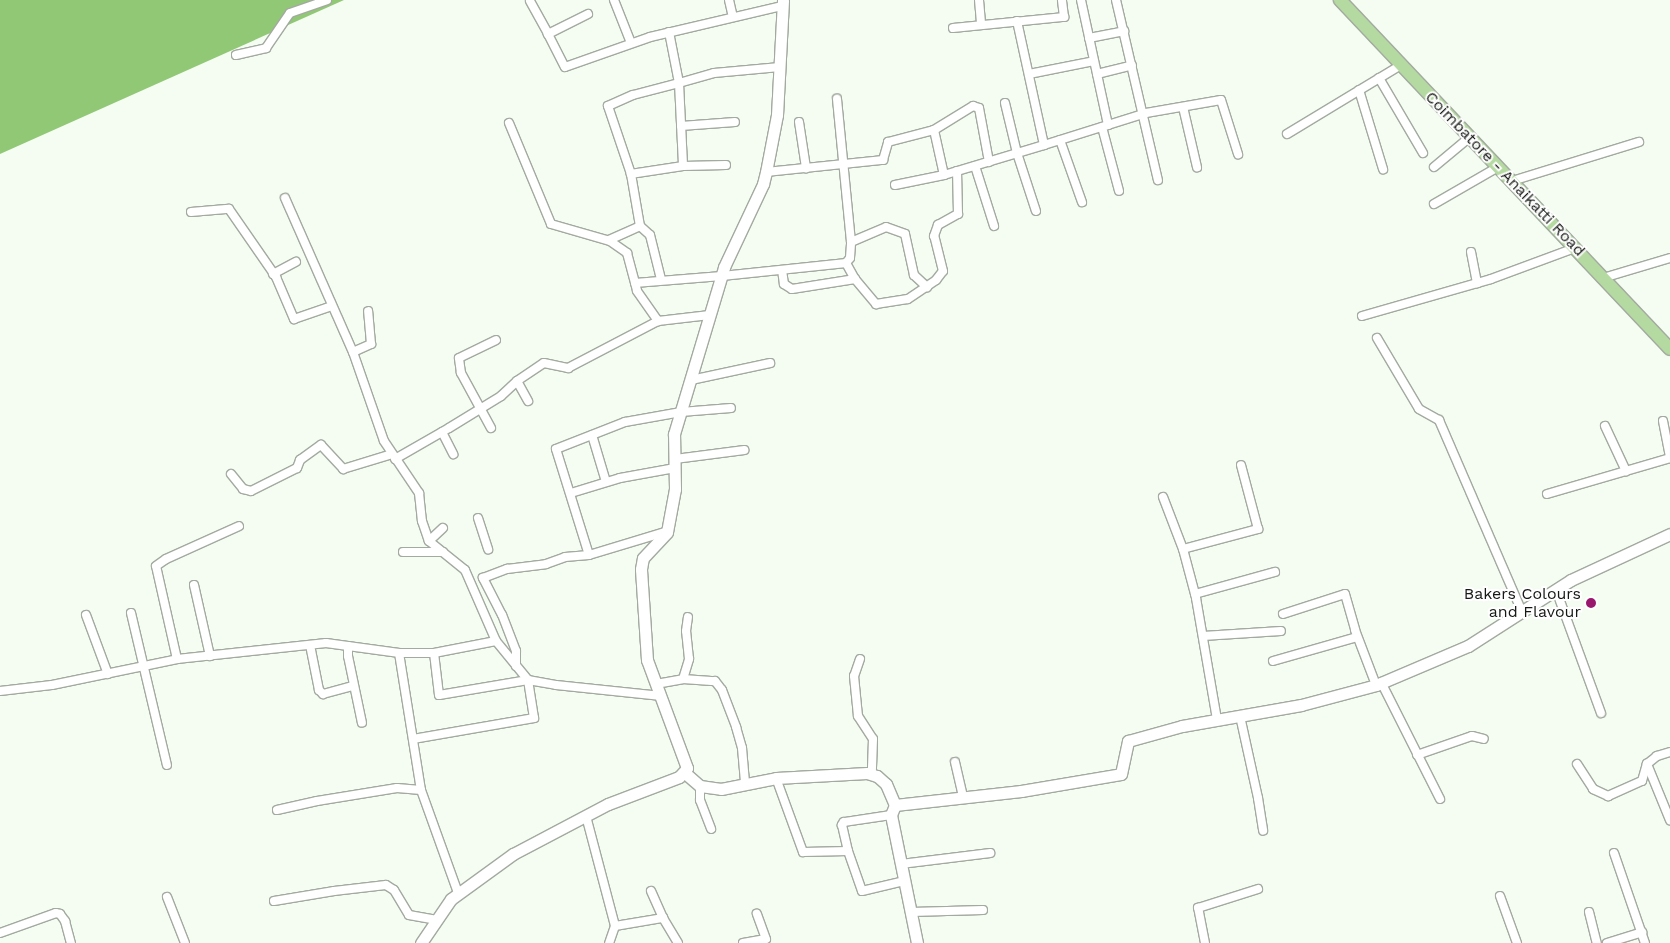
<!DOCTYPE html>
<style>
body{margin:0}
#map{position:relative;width:1670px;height:943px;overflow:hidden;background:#f5fdf2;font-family:"Work Sans",sans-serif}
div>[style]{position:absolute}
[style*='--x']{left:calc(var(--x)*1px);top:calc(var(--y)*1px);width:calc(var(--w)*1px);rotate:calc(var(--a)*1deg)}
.forest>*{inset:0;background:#91c876}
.roads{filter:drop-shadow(1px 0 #a3aaa0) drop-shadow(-1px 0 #a3aaa0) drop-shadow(0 1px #a3aaa0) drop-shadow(0 -1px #a3aaa0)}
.street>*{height:8px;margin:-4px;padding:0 4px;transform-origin:4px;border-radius:4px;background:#fff}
.secondary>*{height:11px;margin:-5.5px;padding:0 5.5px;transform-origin:5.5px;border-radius:5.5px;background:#fff}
.primary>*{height:12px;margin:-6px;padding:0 6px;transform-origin:6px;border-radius:6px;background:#b5daa1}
.dots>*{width:14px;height:14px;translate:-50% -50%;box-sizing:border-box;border:2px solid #fff;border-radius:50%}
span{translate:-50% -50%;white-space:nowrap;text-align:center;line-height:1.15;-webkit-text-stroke:4px #fff;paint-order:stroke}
.street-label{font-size:16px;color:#151814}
.poi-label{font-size:16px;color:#151814}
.right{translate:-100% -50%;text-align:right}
</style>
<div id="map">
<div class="forest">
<i style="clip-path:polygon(0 0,344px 0,0 154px)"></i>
</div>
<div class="roads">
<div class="street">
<i style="--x:614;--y:0;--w:46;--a:68.4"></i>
<i style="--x:729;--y:0;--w:17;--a:77"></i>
<i style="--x:979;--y:0;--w:25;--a:85"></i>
<i style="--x:1081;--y:0;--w:128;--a:77.8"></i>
<i style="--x:1116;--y:0;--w:185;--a:76.9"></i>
<i style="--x:530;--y:1;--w:38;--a:61"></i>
<i style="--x:588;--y:14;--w:45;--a:153.4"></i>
<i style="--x:548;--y:34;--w:37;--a:63"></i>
<i style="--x:565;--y:67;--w:90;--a:-19.4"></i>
<i style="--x:650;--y:37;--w:136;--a:-13.2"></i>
<i style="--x:1017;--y:21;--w:127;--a:77.7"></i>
<i style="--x:1044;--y:145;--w:107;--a:-17.4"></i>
<i style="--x:1146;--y:113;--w:76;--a:-9.8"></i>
<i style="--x:1221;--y:100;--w:57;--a:72.5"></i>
<i style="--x:953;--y:28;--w:112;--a:-5.7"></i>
<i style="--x:1064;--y:17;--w:17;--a:-97"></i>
<i style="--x:669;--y:32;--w:52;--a:78.9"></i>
<i style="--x:679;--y:83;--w:83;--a:87.2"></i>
<i style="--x:683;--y:166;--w:53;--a:171.3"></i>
<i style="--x:631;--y:174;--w:72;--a:-108.7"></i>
<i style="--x:608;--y:106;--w:27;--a:-24"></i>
<i style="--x:633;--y:95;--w:48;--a:-14.6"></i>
<i style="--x:679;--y:83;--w:36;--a:-16"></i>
<i style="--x:714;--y:73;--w:66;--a:-5.2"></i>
<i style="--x:1089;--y:38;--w:36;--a:-11"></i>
<i style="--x:236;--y:55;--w:31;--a:-13"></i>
<i style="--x:266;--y:48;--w:42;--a:-55.6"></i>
<i style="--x:290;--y:13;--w:39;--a:-19"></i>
<i style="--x:1029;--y:74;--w:66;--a:-11.3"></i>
<i style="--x:1097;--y:74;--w:36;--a:-14"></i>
<i style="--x:1379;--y:78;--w:87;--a:59.6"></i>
<i style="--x:1359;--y:90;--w:83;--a:73.1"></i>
<i style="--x:1005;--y:103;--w:51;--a:76.5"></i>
<i style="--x:1017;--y:153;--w:61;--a:71.9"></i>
<i style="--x:1183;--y:107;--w:62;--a:76.9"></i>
<i style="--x:799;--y:122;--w:47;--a:81.3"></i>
<i style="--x:509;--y:123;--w:109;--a:67.4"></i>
<i style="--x:551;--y:224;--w:61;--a:16.1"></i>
<i style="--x:610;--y:241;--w:21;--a:35"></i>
<i style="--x:627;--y:253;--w:39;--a:75"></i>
<i style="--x:637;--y:291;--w:37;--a:55"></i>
<i style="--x:681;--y:126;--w:54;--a:-4.2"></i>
<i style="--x:1102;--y:127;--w:66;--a:75.1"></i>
<i style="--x:934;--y:130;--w:46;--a:77.5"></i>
<i style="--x:1287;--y:134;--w:133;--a:-31.2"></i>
<i style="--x:1060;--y:140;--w:66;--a:70.5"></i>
<i style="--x:683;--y:166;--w:43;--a:-1.3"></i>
<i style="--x:975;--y:166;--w:63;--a:72.4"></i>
<i style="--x:1434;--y:167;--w:47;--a:-39.8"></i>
<i style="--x:766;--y:172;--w:118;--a:-5.9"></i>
<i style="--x:883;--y:160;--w:19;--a:-74"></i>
<i style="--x:888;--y:142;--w:48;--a:-14.6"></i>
<i style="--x:934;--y:130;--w:46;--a:-31.6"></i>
<i style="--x:973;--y:106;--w:6;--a:18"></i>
<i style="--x:979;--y:108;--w:55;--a:79.5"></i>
<i style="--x:631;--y:174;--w:53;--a:80.2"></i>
<i style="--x:640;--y:226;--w:13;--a:42"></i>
<i style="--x:650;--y:235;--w:45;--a:76"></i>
<i style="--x:1512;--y:181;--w:133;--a:-17.1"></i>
<i style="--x:895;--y:185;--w:50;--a:-11.5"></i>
<i style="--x:944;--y:175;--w:104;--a:-16.7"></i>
<i style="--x:285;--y:198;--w:168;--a:66.2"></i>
<i style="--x:353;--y:352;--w:94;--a:70.8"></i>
<i style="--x:384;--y:441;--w:63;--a:56.1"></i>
<i style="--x:419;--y:493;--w:28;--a:84"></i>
<i style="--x:422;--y:521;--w:21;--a:71"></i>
<i style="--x:429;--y:541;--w:46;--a:38.9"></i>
<i style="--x:465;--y:570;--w:77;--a:66.4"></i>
<i style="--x:496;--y:641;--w:50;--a:50.6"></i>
<i style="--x:528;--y:680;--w:28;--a:10"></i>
<i style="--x:556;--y:685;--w:106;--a:6"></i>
<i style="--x:1434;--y:204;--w:74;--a:-30"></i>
<i style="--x:191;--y:212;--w:38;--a:-5"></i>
<i style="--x:229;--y:209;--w:83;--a:55.3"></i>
<i style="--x:276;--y:277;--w:46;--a:66.8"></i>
<i style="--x:294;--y:319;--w:40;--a:-18.9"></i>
<i style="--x:609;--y:240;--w:34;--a:-24"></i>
<i style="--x:851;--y:242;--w:38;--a:-23"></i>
<i style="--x:886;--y:227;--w:20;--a:20"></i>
<i style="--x:905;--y:234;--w:42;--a:77.6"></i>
<i style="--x:914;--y:275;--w:18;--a:43"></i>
<i style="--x:1471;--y:252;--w:32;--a:79"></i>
<i style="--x:846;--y:263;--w:18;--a:61"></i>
<i style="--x:855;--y:279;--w:33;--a:50"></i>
<i style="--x:876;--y:304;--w:32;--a:-9"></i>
<i style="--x:908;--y:299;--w:34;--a:-34"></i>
<i style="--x:936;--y:280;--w:11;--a:-52"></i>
<i style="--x:943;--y:271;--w:36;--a:-104"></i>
<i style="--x:934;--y:236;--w:12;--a:-70"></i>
<i style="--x:938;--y:225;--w:23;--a:-29"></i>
<i style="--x:958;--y:214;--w:43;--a:-91.3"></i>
<i style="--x:782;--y:270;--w:14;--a:82"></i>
<i style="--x:784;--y:284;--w:9;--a:32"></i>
<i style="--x:792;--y:289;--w:64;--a:-9"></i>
<i style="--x:273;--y:274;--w:26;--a:-28"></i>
<i style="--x:1603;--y:278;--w:70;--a:-16.6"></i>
<i style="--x:635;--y:283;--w:87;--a:-4.6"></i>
<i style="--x:722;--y:276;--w:125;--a:-6"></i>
<i style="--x:846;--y:263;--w:6;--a:-51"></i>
<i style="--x:850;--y:258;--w:16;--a:-86"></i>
<i style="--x:851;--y:242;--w:144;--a:-95.6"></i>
<i style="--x:1362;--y:316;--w:134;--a:-16"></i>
<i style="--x:1491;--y:279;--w:90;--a:-20.3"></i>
<i style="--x:1377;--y:338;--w:82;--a:59.4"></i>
<i style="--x:1419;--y:409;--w:23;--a:29"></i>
<i style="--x:1439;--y:420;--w:209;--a:66.6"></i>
<i style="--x:353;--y:352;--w:20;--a:-24"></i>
<i style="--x:371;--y:344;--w:33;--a:-95"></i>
<i style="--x:691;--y:380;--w:81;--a:-12.1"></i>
<i style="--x:517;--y:381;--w:23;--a:61"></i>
<i style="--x:1663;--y:421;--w:38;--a:79"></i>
<i style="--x:1605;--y:426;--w:50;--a:65"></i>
<i style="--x:491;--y:428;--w:63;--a:-118.6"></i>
<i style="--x:461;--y:373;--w:15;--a:-98"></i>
<i style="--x:459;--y:358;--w:41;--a:-25.9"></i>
<i style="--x:442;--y:432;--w:25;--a:63"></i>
<i style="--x:592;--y:435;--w:49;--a:73.4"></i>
<i style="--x:395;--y:459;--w:62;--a:-29.9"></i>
<i style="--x:449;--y:428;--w:61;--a:-31.6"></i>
<i style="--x:501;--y:396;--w:22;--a:-43"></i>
<i style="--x:517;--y:381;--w:32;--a:-34"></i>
<i style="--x:544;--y:363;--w:25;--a:12"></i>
<i style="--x:568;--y:368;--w:102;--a:-27.6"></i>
<i style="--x:658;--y:321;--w:52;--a:-6.6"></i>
<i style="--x:675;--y:459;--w:70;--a:-7.4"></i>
<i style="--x:231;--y:474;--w:19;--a:51"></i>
<i style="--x:243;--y:489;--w:8;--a:14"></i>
<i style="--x:251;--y:491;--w:51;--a:-26.6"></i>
<i style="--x:297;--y:468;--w:9;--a:-69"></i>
<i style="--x:300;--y:460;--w:26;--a:-36"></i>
<i style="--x:321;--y:445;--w:33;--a:47"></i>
<i style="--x:343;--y:469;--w:51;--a:-17"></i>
<i style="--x:571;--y:493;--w:51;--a:-17"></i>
<i style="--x:620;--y:478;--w:56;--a:-10.3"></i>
<i style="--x:1547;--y:494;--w:128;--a:-16.3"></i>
<i style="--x:1163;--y:497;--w:56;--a:69"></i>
<i style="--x:1183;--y:549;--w:51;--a:75.1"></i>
<i style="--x:1196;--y:598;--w:124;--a:80.2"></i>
<i style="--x:478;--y:518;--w:33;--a:72"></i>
<i style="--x:429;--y:541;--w:19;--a:-43"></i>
<i style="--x:1183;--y:549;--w:78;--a:-14.9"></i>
<i style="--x:1258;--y:529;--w:66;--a:-104.9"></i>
<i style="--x:403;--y:552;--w:40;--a:0"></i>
<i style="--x:589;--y:555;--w:111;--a:-107.3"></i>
<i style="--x:556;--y:449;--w:74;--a:-21.4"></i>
<i style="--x:625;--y:422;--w:57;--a:-10.1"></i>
<i style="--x:681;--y:412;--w:50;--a:-4.6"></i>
<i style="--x:194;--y:585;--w:73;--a:77.3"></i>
<i style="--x:1556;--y:590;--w:131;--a:69.9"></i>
<i style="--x:1195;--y:594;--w:83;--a:-15.4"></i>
<i style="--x:131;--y:613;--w:156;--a:76.7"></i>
<i style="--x:1283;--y:614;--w:65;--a:-17.9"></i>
<i style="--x:1345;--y:594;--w:37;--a:74"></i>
<i style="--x:1355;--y:630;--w:59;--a:69.1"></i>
<i style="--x:86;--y:615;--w:63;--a:69.6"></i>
<i style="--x:1203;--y:636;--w:78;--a:-3.7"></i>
<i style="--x:310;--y:645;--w:46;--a:78.7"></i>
<i style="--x:319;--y:690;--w:6;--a:45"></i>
<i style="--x:323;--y:694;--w:31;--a:-15"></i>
<i style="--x:348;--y:646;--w:10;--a:90"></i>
<i style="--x:348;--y:656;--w:68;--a:78.2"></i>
<i style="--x:399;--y:653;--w:139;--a:80.9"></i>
<i style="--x:421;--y:790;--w:109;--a:70.2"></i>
<i style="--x:177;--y:659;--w:95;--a:-102.7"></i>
<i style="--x:156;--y:566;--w:12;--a:-35"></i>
<i style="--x:166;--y:559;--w:80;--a:-24.3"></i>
<i style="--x:860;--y:659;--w:18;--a:109"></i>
<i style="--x:854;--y:676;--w:40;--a:84.3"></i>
<i style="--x:858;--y:716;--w:27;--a:57"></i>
<i style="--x:873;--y:739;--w:36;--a:92"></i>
<i style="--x:1273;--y:661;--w:87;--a:-15.9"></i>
<i style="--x:516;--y:666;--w:15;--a:-90"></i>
<i style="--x:516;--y:651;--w:39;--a:-111"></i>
<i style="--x:502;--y:615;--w:42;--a:-117.2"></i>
<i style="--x:483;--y:578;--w:26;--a:-21"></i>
<i style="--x:507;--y:569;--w:39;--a:-7"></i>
<i style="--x:546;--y:564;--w:20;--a:-20"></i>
<i style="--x:565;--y:557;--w:24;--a:-5"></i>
<i style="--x:589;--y:555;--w:79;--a:-16.8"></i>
<i style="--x:683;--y:679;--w:21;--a:-73"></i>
<i style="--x:689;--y:659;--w:28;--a:-96"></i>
<i style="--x:686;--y:631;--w:14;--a:-82"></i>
<i style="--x:1381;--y:682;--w:131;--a:63.2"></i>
<i style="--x:656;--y:684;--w:27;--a:-10"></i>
<i style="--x:683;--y:679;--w:32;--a:4"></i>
<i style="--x:715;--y:681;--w:11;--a:52"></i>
<i style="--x:722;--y:690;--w:40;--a:69"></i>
<i style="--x:736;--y:727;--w:22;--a:74"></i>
<i style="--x:742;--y:748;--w:36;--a:85"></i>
<i style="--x:0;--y:691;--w:52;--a:-6.6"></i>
<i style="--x:52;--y:685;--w:128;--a:-11.7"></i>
<i style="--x:177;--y:659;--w:150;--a:-6.1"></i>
<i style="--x:326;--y:643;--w:74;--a:7.8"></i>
<i style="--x:399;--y:653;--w:35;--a:0"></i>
<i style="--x:434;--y:653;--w:63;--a:-11"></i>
<i style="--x:1240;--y:716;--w:84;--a:77.6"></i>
<i style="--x:1258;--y:798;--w:33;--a:81"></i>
<i style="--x:413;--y:739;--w:123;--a:-9.8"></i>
<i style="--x:534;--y:718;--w:38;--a:-99"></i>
<i style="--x:528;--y:680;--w:90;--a:170.4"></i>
<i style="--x:439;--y:695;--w:42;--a:-96.8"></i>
<i style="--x:1670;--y:752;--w:14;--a:163"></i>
<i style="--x:1657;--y:756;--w:13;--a:141"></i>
<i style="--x:1647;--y:764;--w:61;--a:67.7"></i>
<i style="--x:1417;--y:755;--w:58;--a:-19.1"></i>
<i style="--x:1472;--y:736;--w:12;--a:14"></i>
<i style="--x:955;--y:762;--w:37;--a:77"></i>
<i style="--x:1577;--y:764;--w:30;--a:57"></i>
<i style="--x:1593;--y:789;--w:17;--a:25"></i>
<i style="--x:1608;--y:796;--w:37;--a:-24"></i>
<i style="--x:1642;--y:781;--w:18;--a:-74"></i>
<i style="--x:776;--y:778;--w:79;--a:70"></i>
<i style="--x:803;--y:852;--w:45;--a:-1.3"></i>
<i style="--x:700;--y:786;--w:14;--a:90"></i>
<i style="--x:700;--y:800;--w:31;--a:69"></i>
<i style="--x:277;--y:810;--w:41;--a:-12.7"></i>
<i style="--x:317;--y:801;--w:81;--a:-9.2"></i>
<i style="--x:397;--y:788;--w:24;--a:5"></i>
<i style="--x:891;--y:815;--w:48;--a:171.5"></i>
<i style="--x:844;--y:822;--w:4;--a:124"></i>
<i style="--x:842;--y:825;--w:27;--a:77"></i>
<i style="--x:848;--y:851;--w:42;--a:70.7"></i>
<i style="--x:862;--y:891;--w:43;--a:-13.4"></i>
<i style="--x:586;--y:816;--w:114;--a:75.2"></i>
<i style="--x:615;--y:926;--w:18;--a:109"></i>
<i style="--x:1614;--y:853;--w:95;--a:71"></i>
<i style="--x:901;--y:864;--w:90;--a:-7"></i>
<i style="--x:651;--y:891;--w:30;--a:66"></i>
<i style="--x:663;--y:918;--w:29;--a:59"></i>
<i style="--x:1500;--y:896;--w:50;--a:70.1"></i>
<i style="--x:167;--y:897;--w:49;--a:68.6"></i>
<i style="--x:274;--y:901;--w:61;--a:-9.5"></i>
<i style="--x:334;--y:891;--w:52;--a:-6.6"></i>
<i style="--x:386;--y:885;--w:9;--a:32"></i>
<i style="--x:394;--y:890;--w:29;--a:59"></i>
<i style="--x:409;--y:915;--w:27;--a:10"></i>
<i style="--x:911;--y:912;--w:72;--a:-1.6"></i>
<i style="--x:1589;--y:912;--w:32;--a:76"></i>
<i style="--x:615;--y:926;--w:49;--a:-9.5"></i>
<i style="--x:0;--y:933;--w:59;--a:-19.7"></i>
<i style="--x:56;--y:913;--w:4;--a:14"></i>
<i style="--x:60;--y:914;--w:9;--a:54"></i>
<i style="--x:65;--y:921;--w:23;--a:75"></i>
<i style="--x:743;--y:943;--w:23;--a:-10"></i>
<i style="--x:766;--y:939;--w:27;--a:-110"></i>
<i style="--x:1205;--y:943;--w:36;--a:-101"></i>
<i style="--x:1198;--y:908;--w:63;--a:-17.6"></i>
<i style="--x:1607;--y:943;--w:37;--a:-17"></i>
</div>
<div class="secondary">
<i style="--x:685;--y:773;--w:20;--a:41"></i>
<i style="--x:700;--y:786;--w:21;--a:8"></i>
<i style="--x:721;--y:789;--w:56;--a:-11.3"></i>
<i style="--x:776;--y:778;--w:91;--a:-3.1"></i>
<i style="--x:867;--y:773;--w:10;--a:17"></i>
<i style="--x:877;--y:776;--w:12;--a:42"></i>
<i style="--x:886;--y:784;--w:23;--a:67"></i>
<i style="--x:895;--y:805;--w:127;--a:-6.3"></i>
<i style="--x:1021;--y:791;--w:101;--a:-9.6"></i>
<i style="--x:1121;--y:774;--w:34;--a:-78"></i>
<i style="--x:1128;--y:741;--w:56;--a:-15.5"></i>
<i style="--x:1182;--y:726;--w:121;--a:-10"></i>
<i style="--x:1301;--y:705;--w:78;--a:-14.9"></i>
<i style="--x:1376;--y:685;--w:100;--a:-23"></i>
<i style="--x:1468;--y:646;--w:122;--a:-32.7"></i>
<i style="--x:1571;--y:580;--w:109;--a:-24.9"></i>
<i style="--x:895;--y:805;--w:11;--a:112"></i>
<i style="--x:891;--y:815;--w:131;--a:78.5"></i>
<i style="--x:421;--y:943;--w:53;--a:-55.7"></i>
<i style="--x:451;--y:899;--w:77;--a:-36"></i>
<i style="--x:513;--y:854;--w:107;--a:-27.8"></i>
<i style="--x:608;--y:804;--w:76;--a:-20.8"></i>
<i style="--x:679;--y:777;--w:12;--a:-48"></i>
<i style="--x:687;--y:768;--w:115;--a:-110.3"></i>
<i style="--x:647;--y:660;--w:91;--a:-93.8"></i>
<i style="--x:641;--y:569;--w:11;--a:-80"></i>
<i style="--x:643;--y:558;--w:35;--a:-47"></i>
<i style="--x:667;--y:532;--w:44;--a:-79.5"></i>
<i style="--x:675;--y:489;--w:55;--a:-91"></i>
<i style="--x:674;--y:434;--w:174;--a:-73.3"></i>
<i style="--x:724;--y:267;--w:92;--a:-64.8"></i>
<i style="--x:763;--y:184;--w:12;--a:-76"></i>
<i style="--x:766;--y:172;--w:58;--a:-79.1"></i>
<i style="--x:777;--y:115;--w:115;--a:-87"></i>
</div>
<div class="primary">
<i style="--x:1340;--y:0;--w:480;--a:46.6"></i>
</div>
</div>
<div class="dots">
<i style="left:1591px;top:603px;background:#99186e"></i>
</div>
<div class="street-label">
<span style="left:1505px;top:174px;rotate:46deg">Coimbatore - Anaikatti Road</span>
</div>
<div class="poi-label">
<span class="right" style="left:1581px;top:603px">Bakers Colours<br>and Flavour</span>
</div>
</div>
